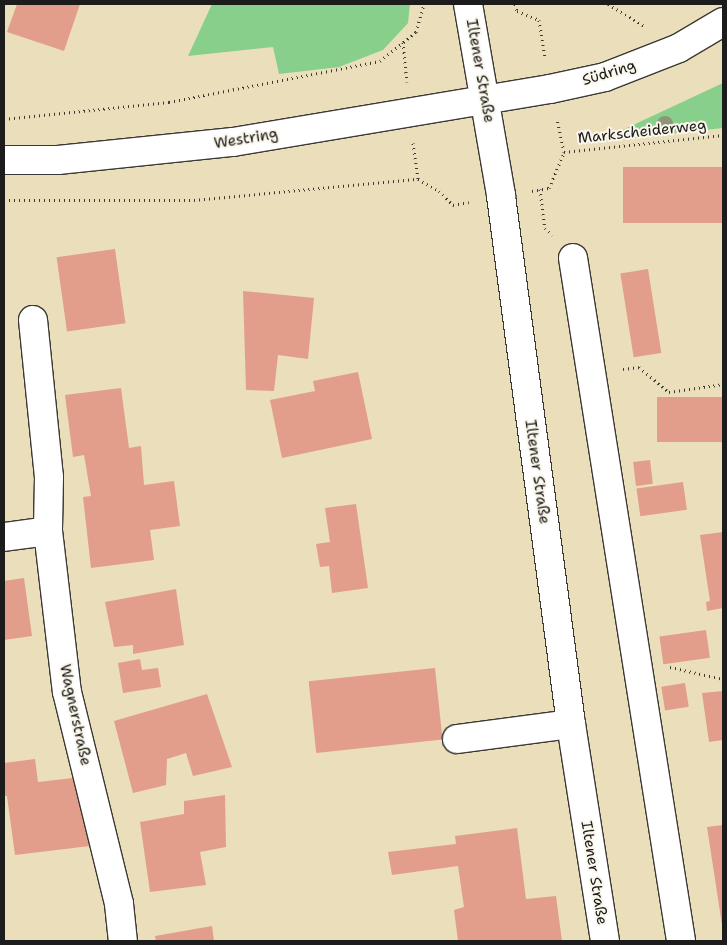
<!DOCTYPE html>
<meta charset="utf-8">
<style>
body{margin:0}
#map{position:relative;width:727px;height:945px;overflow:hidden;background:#ebdeba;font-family:"Shantell Sans",sans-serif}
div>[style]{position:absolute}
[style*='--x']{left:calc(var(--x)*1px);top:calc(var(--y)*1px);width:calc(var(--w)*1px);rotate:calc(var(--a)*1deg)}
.green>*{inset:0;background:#88cf8b}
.building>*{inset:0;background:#e29e8a;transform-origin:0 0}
.path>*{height:3px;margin-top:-1.5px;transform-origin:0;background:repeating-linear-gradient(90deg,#3b3934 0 1px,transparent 0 5px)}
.roads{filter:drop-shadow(1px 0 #3b3934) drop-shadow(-1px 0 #3b3934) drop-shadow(0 1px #3b3934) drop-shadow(0 -1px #3b3934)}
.minor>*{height:28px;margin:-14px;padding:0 14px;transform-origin:14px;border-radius:14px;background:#fff}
.trees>*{width:16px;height:16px;margin:-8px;border-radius:50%;background:#8e9679}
span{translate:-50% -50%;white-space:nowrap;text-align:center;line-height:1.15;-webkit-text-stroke:4px #fbf7ec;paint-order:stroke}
.street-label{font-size:15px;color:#1c1c1c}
.frame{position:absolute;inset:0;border:5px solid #1c1c1c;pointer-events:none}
</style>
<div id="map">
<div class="green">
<i style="clip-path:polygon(212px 4px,410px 4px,408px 23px,383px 50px,339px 67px,279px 74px,273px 47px,188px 56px)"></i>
<i style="clip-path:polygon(723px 83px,723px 128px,618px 140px,616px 133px)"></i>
</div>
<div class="building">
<i style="clip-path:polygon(17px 4px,80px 4px,64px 51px,7px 32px)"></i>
<i style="left:723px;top:167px;width:56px;height:100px;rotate:90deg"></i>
<i style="left:115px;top:249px;width:75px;height:59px;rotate:82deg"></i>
<i style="left:648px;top:269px;width:85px;height:28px;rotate:81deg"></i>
<i style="clip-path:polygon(243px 291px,314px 298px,308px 359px,278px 355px,274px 391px,246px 390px)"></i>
<i style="clip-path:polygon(358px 372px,372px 439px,282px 458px,270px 400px,315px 391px,313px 381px)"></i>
<i style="clip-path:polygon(121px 388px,129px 448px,141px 446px,144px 485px,174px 481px,180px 526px,150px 530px,154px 560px,91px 568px,83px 497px,91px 496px,84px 455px,73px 457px,65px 395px)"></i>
<i style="left:723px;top:397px;width:45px;height:66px;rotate:90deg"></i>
<i style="left:650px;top:460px;width:24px;height:17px;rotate:83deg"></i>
<i style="left:683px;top:482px;width:28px;height:47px;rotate:82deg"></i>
<i style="clip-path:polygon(356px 504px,368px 588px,332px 593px,329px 566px,320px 567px,316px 544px,330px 542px,325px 508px)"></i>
<i style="clip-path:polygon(723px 532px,723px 608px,707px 611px,706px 602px,710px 601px,700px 535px)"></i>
<i style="clip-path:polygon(24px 578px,32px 636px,4px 640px,4px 581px)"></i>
<i style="clip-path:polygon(176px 589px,184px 645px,133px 654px,133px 645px,114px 647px,105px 602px)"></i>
<i style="left:706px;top:630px;width:28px;height:47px;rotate:82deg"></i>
<i style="clip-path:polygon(140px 659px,142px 670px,158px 668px,161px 687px,123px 693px,118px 663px)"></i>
<i style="left:435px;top:668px;width:72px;height:127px;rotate:84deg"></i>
<i style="left:685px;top:683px;width:24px;height:24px;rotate:81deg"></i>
<i style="clip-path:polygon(723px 691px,723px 740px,709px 742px,702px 693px)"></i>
<i style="clip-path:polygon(207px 694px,232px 767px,193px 776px,186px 753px,167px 759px,166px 785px,133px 793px,114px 721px)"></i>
<i style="clip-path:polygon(35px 759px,38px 782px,82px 777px,90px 846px,15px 855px,7px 796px,4px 796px,4px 763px)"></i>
<i style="clip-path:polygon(225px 795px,226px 847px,200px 852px,206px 885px,150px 892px,140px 822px,184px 814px,184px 801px)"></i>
<i style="clip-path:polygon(723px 825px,723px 924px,722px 925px,707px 827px)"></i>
<i style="clip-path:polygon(517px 828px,526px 899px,556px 896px,562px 941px,458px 941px,454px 910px,464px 907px,458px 866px,392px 875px,388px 852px,456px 844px,455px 836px)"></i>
<i style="clip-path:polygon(212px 926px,214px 941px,156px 941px,155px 936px)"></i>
</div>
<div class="path">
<i style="--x:515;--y:4;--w:7;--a:74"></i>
<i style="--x:517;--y:11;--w:24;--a:22"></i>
<i style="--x:539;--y:20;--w:38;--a:81"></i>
<i style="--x:608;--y:4;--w:44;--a:31.2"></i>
<i style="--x:403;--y:42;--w:40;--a:84.3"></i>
<i style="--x:4;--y:119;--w:166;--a:-5.9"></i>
<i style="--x:169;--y:102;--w:215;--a:-11"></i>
<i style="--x:380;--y:61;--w:46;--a:-38.9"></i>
<i style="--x:416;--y:32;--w:29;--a:-74"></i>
<i style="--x:413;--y:143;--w:36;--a:82"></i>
<i style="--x:564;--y:152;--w:160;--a:-6.1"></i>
<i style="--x:540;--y:189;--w:39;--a:83"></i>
<i style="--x:545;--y:228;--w:10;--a:45"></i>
<i style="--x:532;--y:191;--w:17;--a:-10"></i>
<i style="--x:549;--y:188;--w:39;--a:-67"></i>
<i style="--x:564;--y:152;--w:33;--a:-102"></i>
<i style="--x:4;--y:200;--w:190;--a:0"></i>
<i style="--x:194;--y:200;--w:225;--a:-5.4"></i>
<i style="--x:418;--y:179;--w:24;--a:30"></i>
<i style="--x:439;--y:191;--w:20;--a:45"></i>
<i style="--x:453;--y:205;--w:16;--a:-11"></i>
<i style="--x:623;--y:369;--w:16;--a:-7"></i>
<i style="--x:639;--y:367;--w:39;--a:40"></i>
<i style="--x:669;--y:392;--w:55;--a:-8.4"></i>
<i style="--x:670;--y:667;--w:54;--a:12.8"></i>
</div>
<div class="roads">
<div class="minor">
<i style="--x:468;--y:4;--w:195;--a:80.2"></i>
<i style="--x:501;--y:196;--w:533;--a:82.45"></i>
<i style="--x:571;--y:724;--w:220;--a:81.1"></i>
<i style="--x:4;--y:160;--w:54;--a:0"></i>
<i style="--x:58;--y:160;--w:176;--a:-5.9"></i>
<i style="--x:233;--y:142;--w:321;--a:-9.5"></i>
<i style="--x:550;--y:89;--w:56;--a:-12.3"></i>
<i style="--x:605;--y:77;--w:79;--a:-21.4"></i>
<i style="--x:679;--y:48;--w:51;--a:-30.6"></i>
<i style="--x:573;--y:258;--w:691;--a:81.01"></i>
<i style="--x:33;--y:320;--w:158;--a:84.2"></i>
<i style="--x:49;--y:477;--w:54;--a:91.1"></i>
<i style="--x:4;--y:537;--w:44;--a:-7.8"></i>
<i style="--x:48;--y:531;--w:162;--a:83.3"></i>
<i style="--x:67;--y:692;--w:218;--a:76.2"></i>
<i style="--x:119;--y:904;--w:37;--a:84"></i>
<i style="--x:457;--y:739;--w:115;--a:-7.5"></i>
</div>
</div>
<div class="trees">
<i style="left:665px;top:124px"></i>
</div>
<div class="street-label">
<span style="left:480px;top:71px;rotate:80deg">Iltener Straße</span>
<span style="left:609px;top:73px;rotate:-17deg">Südring</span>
<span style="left:642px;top:132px;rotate:-6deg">Markscheiderweg</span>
<span style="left:246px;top:139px;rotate:-9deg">Westring</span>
<span style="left:537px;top:472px;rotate:82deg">Iltener Straße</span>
<span style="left:75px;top:715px;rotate:78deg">Wagnerstraße</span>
<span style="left:594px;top:873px;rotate:81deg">Iltener Straße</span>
</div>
<div class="frame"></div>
</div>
